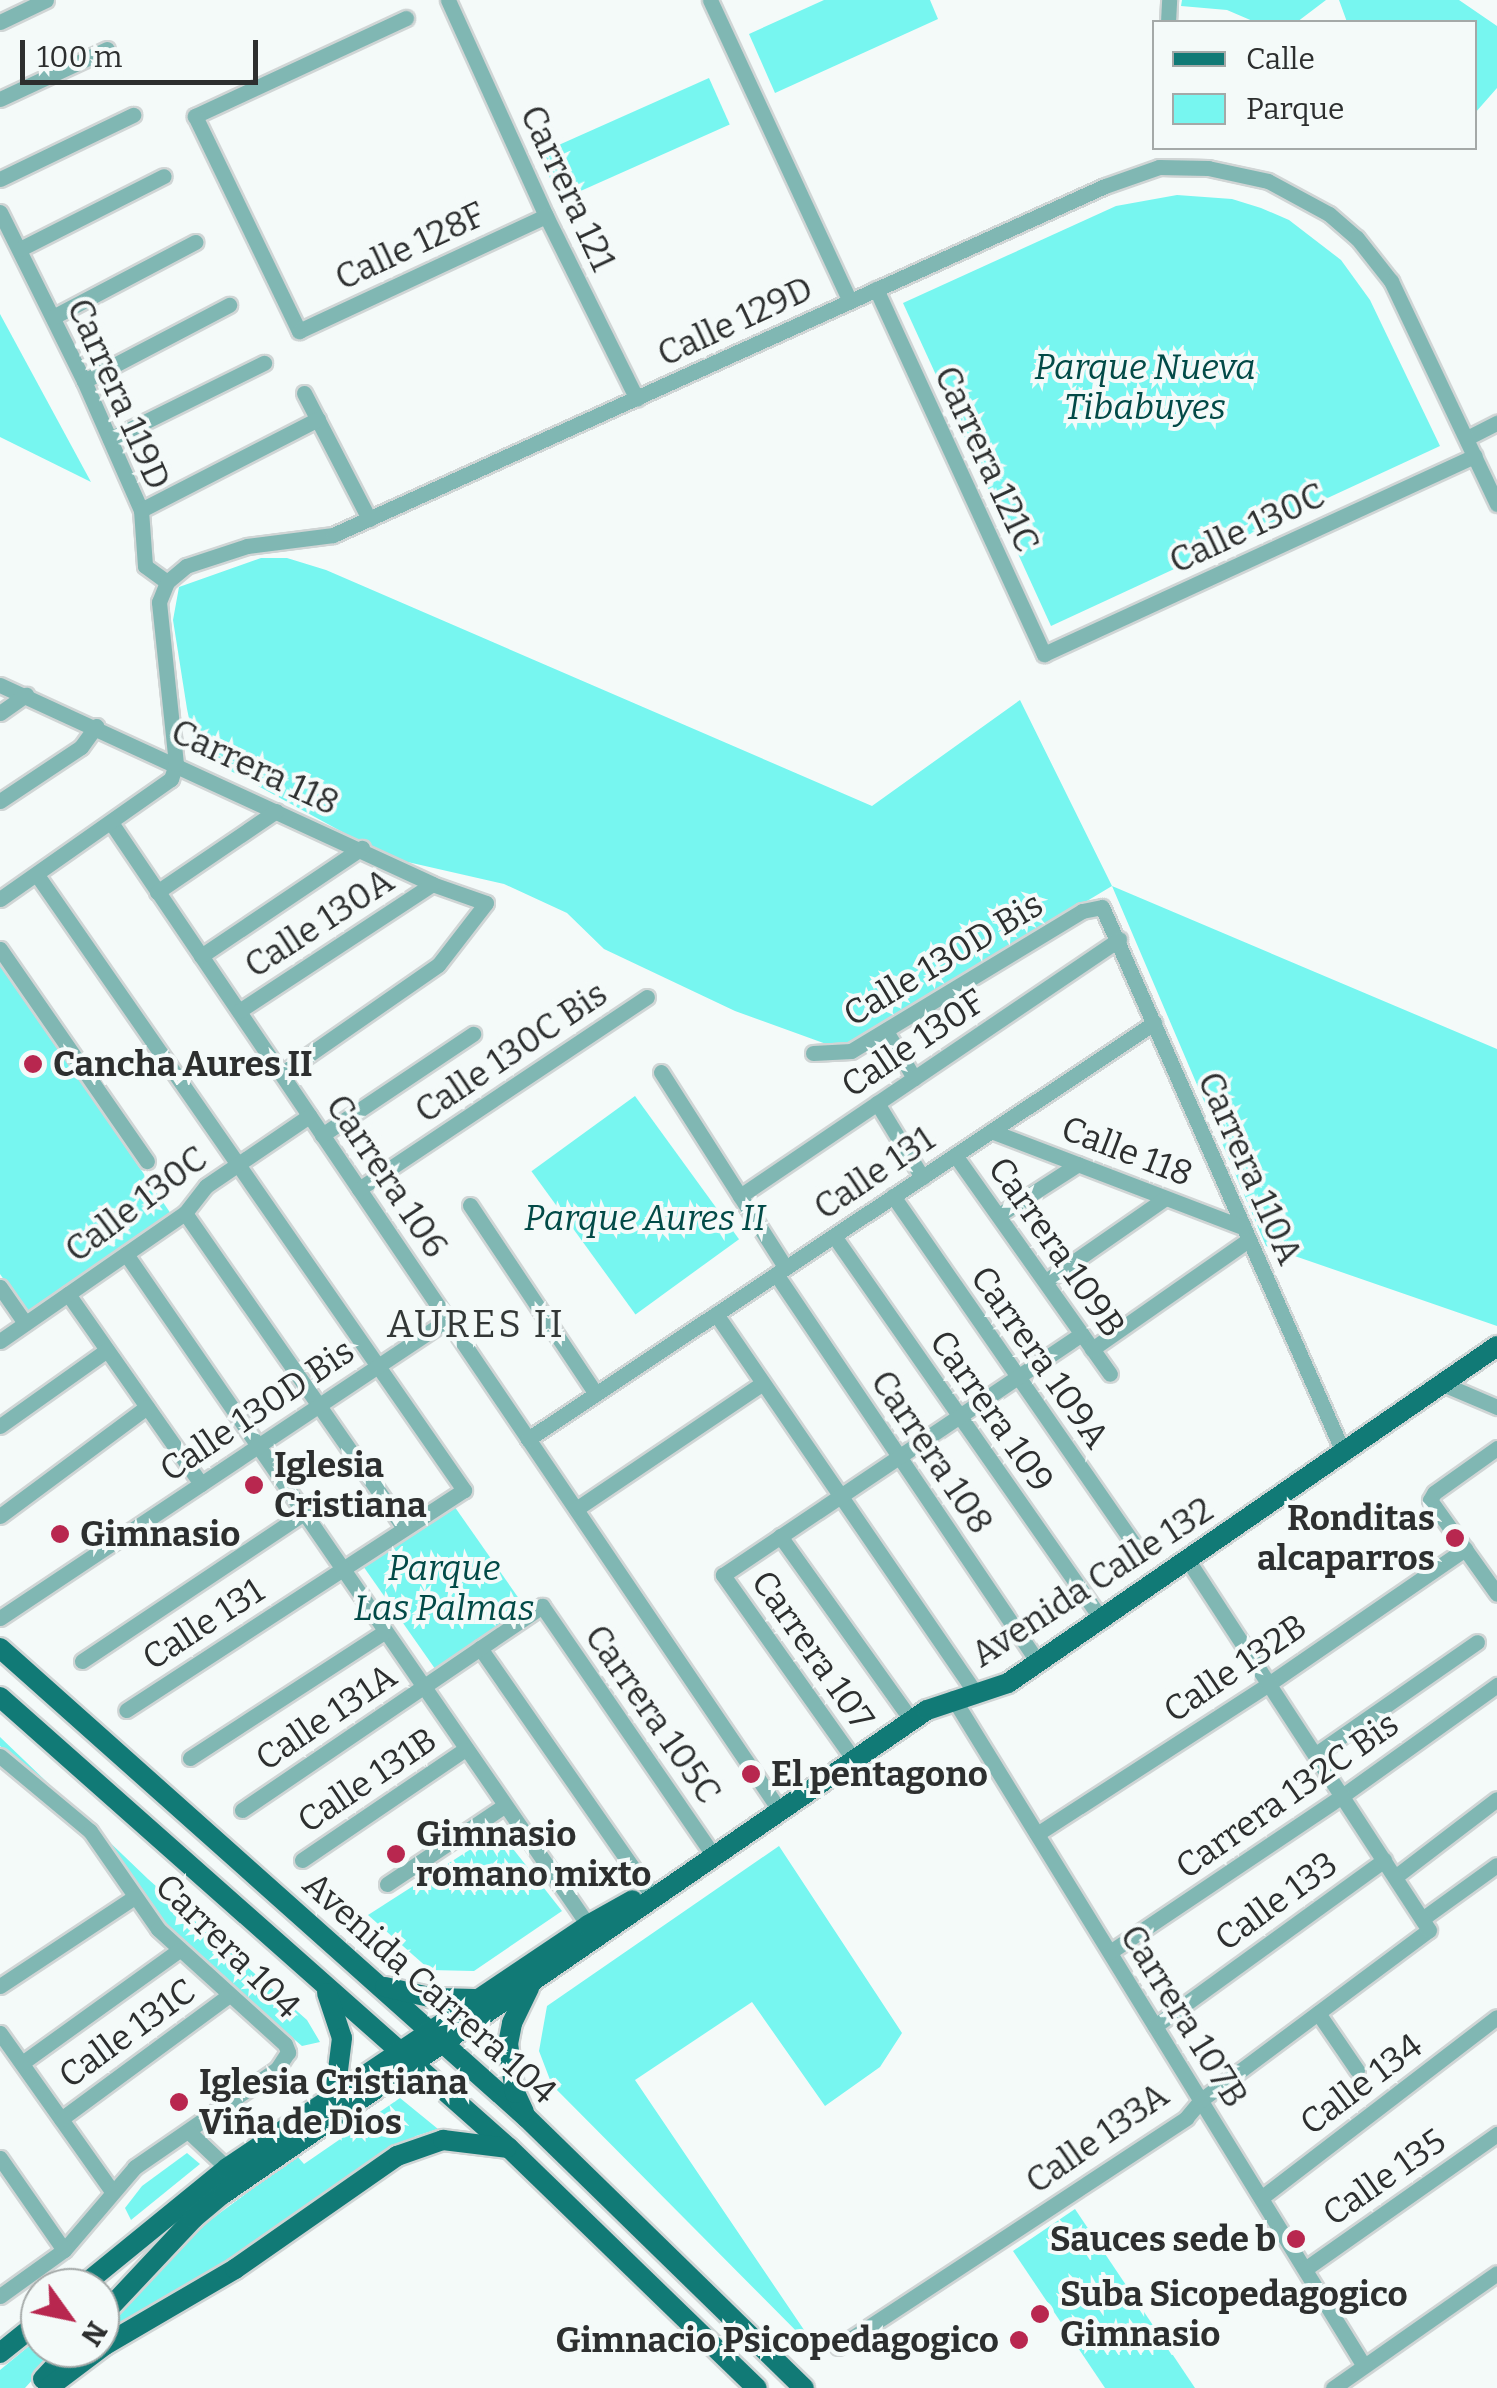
<!DOCTYPE html>
<meta charset="utf-8">
<style>
body{margin:0}
#map{position:relative;width:1497px;height:2388px;overflow:hidden;background:#f4faf9;font-family:Bitter,serif}
div>[style]{position:absolute}
[style*='--x']{left:calc(var(--x)*1px);top:calc(var(--y)*1px);width:calc(var(--w)*1px);rotate:calc(var(--a)*1deg)}
.green>*{inset:0;background:#77f6f0;transform-origin:0 0}
.roads{filter:drop-shadow(2px 0 #d0d5d5) drop-shadow(-2px 0 #d0d5d5) drop-shadow(0 2px #d0d5d5) drop-shadow(0 -2px #d0d5d5)}
.minor>*{height:15px;margin:-7.5px;padding:0 7.5px;transform-origin:7.5px;border-radius:7.5px;background:#80b7b3}
.major>*{height:20px;margin:-10px;padding:0 10px;transform-origin:10px;border-radius:10px;background:#117a76}
.dots>*{width:28px;height:28px;translate:-50% -50%;box-sizing:border-box;border:5px solid #f4faf9;border-radius:50%}
span{translate:-50% -50%;white-space:nowrap;text-align:center;line-height:1.15;-webkit-text-stroke:8px #f4faf9;paint-order:stroke}
.street-label{font-size:35px;color:#2d2f2f}
.park-label{font-size:35px;color:#024a47;font-style:italic}
.poi-label{font-size:35px;color:#2d2f2f;font-weight:700}
.left{translate:0 -50%;text-align:left}
.right{translate:-100% -50%;text-align:right}
.neighbourhood-label{font-size:38px;color:#333837;letter-spacing:2.5px}
.legend{position:absolute;left:1152px;top:20px;width:325px;height:130px;box-sizing:border-box;background:#f4faf9;border:2px solid #a4a9a8;margin:0;padding:12px 18px;list-style:none;font-size:30px;color:#2d2f2f}
.legend li{display:flex;align-items:center;gap:20px;height:50px}
.legend b{width:50px;border:2px solid #a4a9a8}
.north{position:absolute;left:20px;top:2268px;width:100px;height:100px;box-sizing:border-box;background:#f4faf9;border:2px solid #a4a9a8;border-radius:50%;rotate:123deg;font-size:28px;font-weight:700;line-height:40px;text-align:center;color:#2d2f2f}
.north::after{content:'';display:block;margin:auto;width:35px;height:45px;background:#b8274f;clip-path:polygon(50% 0,100% 100%,50% 72%,0 100%)}
.scale{position:absolute;left:20px;top:40px;width:238px;height:45px;box-sizing:border-box;border:5px solid #2d2f2f;border-top:0;padding-left:12px;font-size:30px;line-height:35px;white-space:nowrap;color:#2d2f2f;-webkit-text-stroke:8px #f4faf9;paint-order:stroke}
</style>
<div id="map">
<div class="green">
<i style="clip-path:polygon(824px 0,930px 0,938px 19px,775px 93px,749px 34px)"></i>
<i style="clip-path:polygon(1182px 0,1326px 0,1297px 22px,1255px 22px,1227px 10px,1181px 6px)"></i>
<i style="clip-path:polygon(1339px 0,1459px 0,1497px 26px,1497px 88px,1475px 113px,1474px 22px,1347px 22px)"></i>
<i style="left:709px;top:78px;width:51px;height:186px;rotate:66deg"></i>
<i style="clip-path:polygon(1177px 195px,1232px 199px,1261px 208px,1289px 220px,1341px 260px,1370px 300px,1440px 446px,1051px 626px,903px 303px,1116px 206px)"></i>
<i style="clip-path:polygon(0 314px,91px 482px,0 437px)"></i>
<i style="clip-path:polygon(261px 558px,287px 558px,326px 570px,872px 806px,1020px 700px,1112px 886px,1497px 1049px,1497px 1326px,1266px 1246px,1112px 886px,840px 1049px,735px 1011px,604px 949px,567px 913px,504px 884px,390px 858px,216px 763px,194px 742px,187px 709px,173px 620px,179px 587px)"></i>
<i style="clip-path:polygon(0 962px,171px 1214px,27px 1313px,0 1274px)"></i>
<i style="left:635px;top:1096px;width:177px;height:128px;rotate:54deg"></i>
<i style="left:452px;top:1503px;width:130px;height:109px;rotate:55deg"></i>
<i style="clip-path:polygon(0 1737px,148px 1879px,307px 2020px,320px 2042px,302px 2046px,209px 1967px,173px 1933px,106px 1845px,0 1746px)"></i>
<i style="clip-path:polygon(499px 1831px,562px 1911px,474px 1971px,430px 1970px,368px 1915px)"></i>
<i style="clip-path:polygon(779px 1846px,902px 2033px,880px 2067px,825px 2106px,752px 2002px,635px 2080px,823px 2358px,552px 2085px,539px 2051px,547px 2006px)"></i>
<i style="clip-path:polygon(400px 2098px,438px 2129px,416px 2136px,373px 2163px,194px 2283px,100px 2333px,197px 2230px,297px 2156px,304px 2164px)"></i>
<i style="clip-path:polygon(187px 2153px,200px 2164px,131px 2220px,125px 2208px,142px 2186px)"></i>
<i style="clip-path:polygon(1075px 2209px,1195px 2388px,1105px 2388px,1013px 2251px)"></i>
<i style="clip-path:polygon(40px 2337px,40px 2348px,61px 2348px,25px 2388px,0 2388px,0 2370px)"></i>
</div>
<div class="roads">
<div class="minor">
<i style="--x:448;--y:0;--w:237;--a:65.6"></i>
<i style="--x:546;--y:216;--w:204;--a:63.6"></i>
<i style="--x:710;--y:0;--w:332;--a:65.1"></i>
<i style="--x:406;--y:18;--w:233;--a:155.1"></i>
<i style="--x:195;--y:116;--w:239;--a:64.2"></i>
<i style="--x:299;--y:331;--w:272;--a:-25"></i>
<i style="--x:0;--y:22;--w:51;--a:-25.6"></i>
<i style="--x:1168;--y:22;--w:22;--a:-87"></i>
<i style="--x:0;--y:99;--w:118;--a:-25"></i>
<i style="--x:0;--y:179;--w:148;--a:-25.7"></i>
<i style="--x:0;--y:212;--w:189;--a:63.6"></i>
<i style="--x:84;--y:381;--w:141;--a:66.2"></i>
<i style="--x:141;--y:510;--w:56;--a:85.9"></i>
<i style="--x:145;--y:566;--w:27;--a:36"></i>
<i style="--x:20;--y:249;--w:161;--a:-26.9"></i>
<i style="--x:876;--y:289;--w:402;--a:65.3"></i>
<i style="--x:1044;--y:654;--w:474;--a:-24.7"></i>
<i style="--x:53;--y:317;--w:161;--a:-27.8"></i>
<i style="--x:84;--y:381;--w:164;--a:-27.7"></i>
<i style="--x:304;--y:393;--w:142;--a:62.7"></i>
<i style="--x:1467;--y:438;--w:34;--a:-27"></i>
<i style="--x:110;--y:439;--w:172;--a:-26.3"></i>
<i style="--x:141;--y:510;--w:199;--a:-27.2"></i>
<i style="--x:0;--y:685;--w:476;--a:24.7"></i>
<i style="--x:432;--y:884;--w:57;--a:19.4"></i>
<i style="--x:486;--y:903;--w:78;--a:127.7"></i>
<i style="--x:438;--y:965;--w:191;--a:145.2"></i>
<i style="--x:0;--y:713;--w:32;--a:-35"></i>
<i style="--x:0;--y:801;--w:97;--a:-33.7"></i>
<i style="--x:81;--y:747;--w:26;--a:-54"></i>
<i style="--x:112;--y:824;--w:1192;--a:55.91"></i>
<i style="--x:37;--y:875;--w:749;--a:55.23"></i>
<i style="--x:464;--y:1490;--w:403;--a:146.9"></i>
<i style="--x:157;--y:892;--w:144;--a:-34.2"></i>
<i style="--x:0;--y:899;--w:209;--a:-35.1"></i>
<i style="--x:171;--y:779;--w:16;--a:-72"></i>
<i style="--x:176;--y:764;--w:163;--a:-96"></i>
<i style="--x:159;--y:602;--w:22;--a:-68"></i>
<i style="--x:167;--y:582;--w:25;--a:-40"></i>
<i style="--x:186;--y:566;--w:64;--a:-18.2"></i>
<i style="--x:247;--y:546;--w:87;--a:-7.3"></i>
<i style="--x:333;--y:535;--w:847;--a:-24.33"></i>
<i style="--x:1105;--y:186;--w:57;--a:-19.4"></i>
<i style="--x:1159;--y:167;--w:49;--a:1.2"></i>
<i style="--x:1208;--y:168;--w:61;--a:12.2"></i>
<i style="--x:1268;--y:181;--w:69;--a:28.4"></i>
<i style="--x:1329;--y:214;--w:37;--a:41"></i>
<i style="--x:1357;--y:238;--w:55;--a:51.7"></i>
<i style="--x:1391;--y:281;--w:247;--a:64.6"></i>
<i style="--x:0;--y:949;--w:258;--a:55.3"></i>
<i style="--x:201;--y:956;--w:194;--a:-33.9"></i>
<i style="--x:239;--y:1011;--w:231;--a:-33.3"></i>
<i style="--x:886;--y:1031;--w:55;--a:59.2"></i>
<i style="--x:813;--y:1053;--w:38;--a:-3"></i>
<i style="--x:851;--y:1051;--w:270;--a:-31.2"></i>
<i style="--x:1082;--y:911;--w:20;--a:-11"></i>
<i style="--x:1102;--y:907;--w:598;--a:66.13"></i>
<i style="--x:661;--y:1072;--w:232;--a:57.5"></i>
<i style="--x:877;--y:1103;--w:87;--a:58.7"></i>
<i style="--x:991;--y:1131;--w:269;--a:20.9"></i>
<i style="--x:322;--y:1135;--w:182;--a:-33.8"></i>
<i style="--x:955;--y:1155;--w:268;--a:54.7"></i>
<i style="--x:359;--y:1189;--w:346;--a:-33.7"></i>
<i style="--x:740;--y:1196;--w:458;--a:-34.1"></i>
<i style="--x:893;--y:1196;--w:432;--a:55.3"></i>
<i style="--x:470;--y:1205;--w:227;--a:56.3"></i>
<i style="--x:185;--y:1213;--w:384;--a:55.2"></i>
<i style="--x:999;--y:1215;--w:94;--a:-32.8"></i>
<i style="--x:834;--y:1236;--w:468;--a:55.1"></i>
<i style="--x:126;--y:1254;--w:815;--a:55.45"></i>
<i style="--x:776;--y:1274;--w:469;--a:56"></i>
<i style="--x:1046;--y:1281;--w:144;--a:-34.8"></i>
<i style="--x:0;--y:1287;--w:44;--a:55.2"></i>
<i style="--x:68;--y:1294;--w:232;--a:55"></i>
<i style="--x:716;--y:1314;--w:460;--a:55.6"></i>
<i style="--x:0;--y:1341;--w:225;--a:-34.7"></i>
<i style="--x:185;--y:1213;--w:34;--a:-52"></i>
<i style="--x:206;--y:1186;--w:125;--a:-34.2"></i>
<i style="--x:1092;--y:1349;--w:190;--a:-34.9"></i>
<i style="--x:1443;--y:1384;--w:59;--a:23.1"></i>
<i style="--x:0;--y:1426;--w:131;--a:-35.4"></i>
<i style="--x:528;--y:1439;--w:752;--a:-33.61"></i>
<i style="--x:1497;--y:1448;--w:77;--a:144.5"></i>
<i style="--x:1434;--y:1493;--w:8;--a:120"></i>
<i style="--x:1430;--y:1500;--w:115;--a:54.5"></i>
<i style="--x:576;--y:1509;--w:225;--a:-34"></i>
<i style="--x:0;--y:1516;--w:183;--a:-36.6"></i>
<i style="--x:780;--y:1536;--w:227;--a:54.5"></i>
<i style="--x:0;--y:1618;--w:537;--a:-33.69"></i>
<i style="--x:480;--y:1648;--w:296;--a:55.2"></i>
<i style="--x:82;--y:1661;--w:268;--a:-33.7"></i>
<i style="--x:953;--y:1698;--w:784;--a:58.4"></i>
<i style="--x:1316;--y:1754;--w:196;--a:-34.8"></i>
<i style="--x:0;--y:1756;--w:117;--a:39.8"></i>
<i style="--x:90;--y:1831;--w:119;--a:55.2"></i>
<i style="--x:158;--y:1929;--w:171;--a:42.2"></i>
<i style="--x:285;--y:2044;--w:9;--a:69"></i>
<i style="--x:288;--y:2052;--w:20;--a:123"></i>
<i style="--x:277;--y:2069;--w:173;--a:145.4"></i>
<i style="--x:135;--y:2167;--w:109;--a:130.5"></i>
<i style="--x:64;--y:2250;--w:79;--a:144.3"></i>
<i style="--x:190;--y:1758;--w:231;--a:-33"></i>
<i style="--x:854;--y:1760;--w:227;--a:-125.3"></i>
<i style="--x:723;--y:1575;--w:432;--a:-33.9"></i>
<i style="--x:242;--y:1810;--w:363;--a:-34.2"></i>
<i style="--x:542;--y:1606;--w:303;--a:55.5"></i>
<i style="--x:1037;--y:1834;--w:278;--a:-32.9"></i>
<i style="--x:1270;--y:1683;--w:237;--a:-34.5"></i>
<i style="--x:302;--y:1860;--w:196;--a:-34.2"></i>
<i style="--x:1395;--y:1877;--w:128;--a:-37.4"></i>
<i style="--x:387;--y:1884;--w:141;--a:-33.7"></i>
<i style="--x:1422;--y:1919;--w:92;--a:-35.8"></i>
<i style="--x:1110;--y:1952;--w:280;--a:-33.9"></i>
<i style="--x:1342;--y:1796;--w:191;--a:-35.6"></i>
<i style="--x:0;--y:1986;--w:159;--a:-33.5"></i>
<i style="--x:1318;--y:2013;--w:69;--a:55.6"></i>
<i style="--x:1155;--y:2026;--w:283;--a:-35.9"></i>
<i style="--x:0;--y:2033;--w:194;--a:54.7"></i>
<i style="--x:22;--y:2063;--w:193;--a:-35.7"></i>
<i style="--x:61;--y:2119;--w:207;--a:-36.4"></i>
<i style="--x:188;--y:2131;--w:54;--a:43.5"></i>
<i style="--x:0;--y:2158;--w:112;--a:55.2"></i>
<i style="--x:1261;--y:2198;--w:297;--a:-37.5"></i>
<i style="--x:1305;--y:2269;--w:235;--a:-35.1"></i>
<i style="--x:838;--y:2347;--w:417;--a:-33.3"></i>
<i style="--x:1186;--y:2118;--w:23;--a:-50"></i>
<i style="--x:1201;--y:2100;--w:284;--a:-36.7"></i>
<i style="--x:1429;--y:1930;--w:441;--a:-123.1"></i>
<i style="--x:1333;--y:2388;--w:200;--a:-35"></i>
</div>
<div class="major">
<i style="--x:0;--y:1648;--w:706;--a:41.73"></i>
<i style="--x:527;--y:2118;--w:387;--a:44.3"></i>
<i style="--x:0;--y:1697;--w:680;--a:41.54"></i>
<i style="--x:509;--y:2148;--w:345;--a:44.1"></i>
<i style="--x:385;--y:1987;--w:50;--a:12.7"></i>
<i style="--x:434;--y:1998;--w:41;--a:1.4"></i>
<i style="--x:327;--y:1993;--w:47;--a:71.6"></i>
<i style="--x:342;--y:2038;--w:56;--a:97.1"></i>
<i style="--x:524;--y:2112;--w:21;--a:-115"></i>
<i style="--x:515;--y:2093;--w:49;--a:-98.1"></i>
<i style="--x:508;--y:2044;--w:21;--a:-79"></i>
<i style="--x:512;--y:2023;--w:39;--a:-64"></i>
<i style="--x:80;--y:2288;--w:190;--a:-39.2"></i>
<i style="--x:227;--y:2168;--w:435;--a:-33.9"></i>
<i style="--x:588;--y:1925;--w:51;--a:-29.1"></i>
<i style="--x:100;--y:2318;--w:137;--a:-46.8"></i>
<i style="--x:194;--y:2218;--w:38;--a:-40"></i>
<i style="--x:223;--y:2194;--w:854;--a:-34.51"></i>
<i style="--x:927;--y:1710;--w:85;--a:-18.4"></i>
<i style="--x:1008;--y:1683;--w:594;--a:-34.57"></i>
<i style="--x:0;--y:2353;--w:51;--a:-38.7"></i>
<i style="--x:43;--y:2379;--w:42;--a:-46.9"></i>
<i style="--x:48;--y:2388;--w:71;--a:-37"></i>
<i style="--x:105;--y:2345;--w:151;--a:-30.3"></i>
<i style="--x:235;--y:2269;--w:198;--a:-34.9"></i>
<i style="--x:397;--y:2156;--w:49;--a:-19.2"></i>
<i style="--x:443;--y:2140;--w:64;--a:7.1"></i>
</div>
</div>
<div class="dots">
<i style="left:33px;top:1064px;background:#b8274f"></i>
<i style="left:254px;top:1485px;background:#b8274f"></i>
<i style="left:60px;top:1534px;background:#b8274f"></i>
<i style="left:1455px;top:1538px;background:#b8274f"></i>
<i style="left:751px;top:1774px;background:#b8274f"></i>
<i style="left:396px;top:1854px;background:#b8274f"></i>
<i style="left:179px;top:2102px;background:#b8274f"></i>
<i style="left:1296px;top:2239px;background:#b8274f"></i>
<i style="left:1040px;top:2314px;background:#b8274f"></i>
<i style="left:1019px;top:2340px;background:#b8274f"></i>
</div>
<div class="street-label">
<span style="left:568px;top:188px;rotate:65deg">Carrera 121</span>
<span style="left:410px;top:246px;rotate:-25deg">Calle 128F</span>
<span style="left:735px;top:321px;rotate:-25deg">Calle 129D</span>
<span style="left:119px;top:394px;rotate:66deg">Carrera 119D</span>
<span style="left:987px;top:459px;rotate:65deg">Carrera 121C</span>
<span style="left:1247px;top:528px;rotate:-25deg">Calle 130C</span>
<span style="left:255px;top:767px;rotate:25deg">Carrera 118</span>
<span style="left:319px;top:923px;rotate:-33deg">Calle 130A</span>
<span style="left:943px;top:959px;rotate:-31deg">Calle 130D Bis</span>
<span style="left:913px;top:1043px;rotate:-34deg">Calle 130F</span>
<span style="left:511px;top:1052px;rotate:-34deg">Calle 130C Bis</span>
<span style="left:1127px;top:1151px;rotate:21deg">Calle 118</span>
<span style="left:1250px;top:1168px;rotate:66deg">Carrera 110A</span>
<span style="left:874px;top:1173px;rotate:-34deg">Calle 131</span>
<span style="left:387px;top:1176px;rotate:56deg">Carrera 106</span>
<span style="left:136px;top:1204px;rotate:-37deg">Calle 130C</span>
<span style="left:1057px;top:1247px;rotate:55deg">Carrera 109B</span>
<span style="left:1040px;top:1357px;rotate:55deg">Carrera 109A</span>
<span style="left:257px;top:1410px;rotate:-34deg">Calle 130D Bis</span>
<span style="left:992px;top:1411px;rotate:55deg">Carrera 109</span>
<span style="left:932px;top:1452px;rotate:56deg">Carrera 108</span>
<span style="left:1092px;top:1582px;rotate:-33deg">Avenida Calle 132</span>
<span style="left:203px;top:1624px;rotate:-33deg">Calle 131</span>
<span style="left:813px;top:1650px;rotate:55deg">Carrera 107</span>
<span style="left:1235px;top:1668px;rotate:-34deg">Calle 132B</span>
<span style="left:653px;top:1714px;rotate:55deg">Carrera 105C</span>
<span style="left:326px;top:1717px;rotate:-34deg">Calle 131A</span>
<span style="left:367px;top:1780px;rotate:-34deg">Calle 131B</span>
<span style="left:1287px;top:1795px;rotate:-35deg">Carrera 132C Bis</span>
<span style="left:1276px;top:1901px;rotate:-36deg">Calle 133</span>
<span style="left:228px;top:1946px;rotate:45deg">Carrera 104</span>
<span style="left:430px;top:1988px;rotate:42deg">Avenida Carrera 104</span>
<span style="left:1184px;top:2016px;rotate:58deg">Carrera 107B</span>
<span style="left:127px;top:2033px;rotate:-36deg">Calle 131C</span>
<span style="left:1361px;top:2084px;rotate:-37deg">Calle 134</span>
<span style="left:1097px;top:2138px;rotate:-35deg">Calle 133A</span>
<span style="left:1384px;top:2177px;rotate:-35deg">Calle 135</span>
</div>
<div class="park-label">
<span style="left:1145px;top:387px">Parque Nueva<br>Tibabuyes</span>
<span style="left:645px;top:1218px">Parque Aures II</span>
<span style="left:444px;top:1588px">Parque<br>Las Palmas</span>
</div>
<div class="poi-label">
<span class="left" style="left:53px;top:1064px">Cancha Aures II</span>
<span class="left" style="left:274px;top:1485px">Iglesia<br>Cristiana</span>
<span class="right" style="left:1435px;top:1538px">Ronditas<br>alcaparros</span>
<span class="left" style="left:80px;top:1534px">Gimnasio</span>
<span class="left" style="left:771px;top:1774px">El pentagono</span>
<span class="left" style="left:416px;top:1854px">Gimnasio<br>romano mixto</span>
<span class="left" style="left:199px;top:2102px">Iglesia Cristiana<br>Viña de Dios</span>
<span class="right" style="left:1276px;top:2239px">Sauces sede b</span>
<span class="left" style="left:1060px;top:2314px">Suba Sicopedagogico<br>Gimnasio</span>
<span class="right" style="left:999px;top:2340px">Gimnacio Psicopedagogico</span>
</div>
<div class="neighbourhood-label">
<span style="left:476px;top:1325px">AURES II</span>
</div>
<ul class="legend">
<li><b style="height:12px;background:#117a76"></b>Calle</li>
<li><b style="height:28px;background:#77f6f0"></b>Parque</li>
</ul>
<div class="north">N</div>
<div class="scale">100 m</div>
</div>
